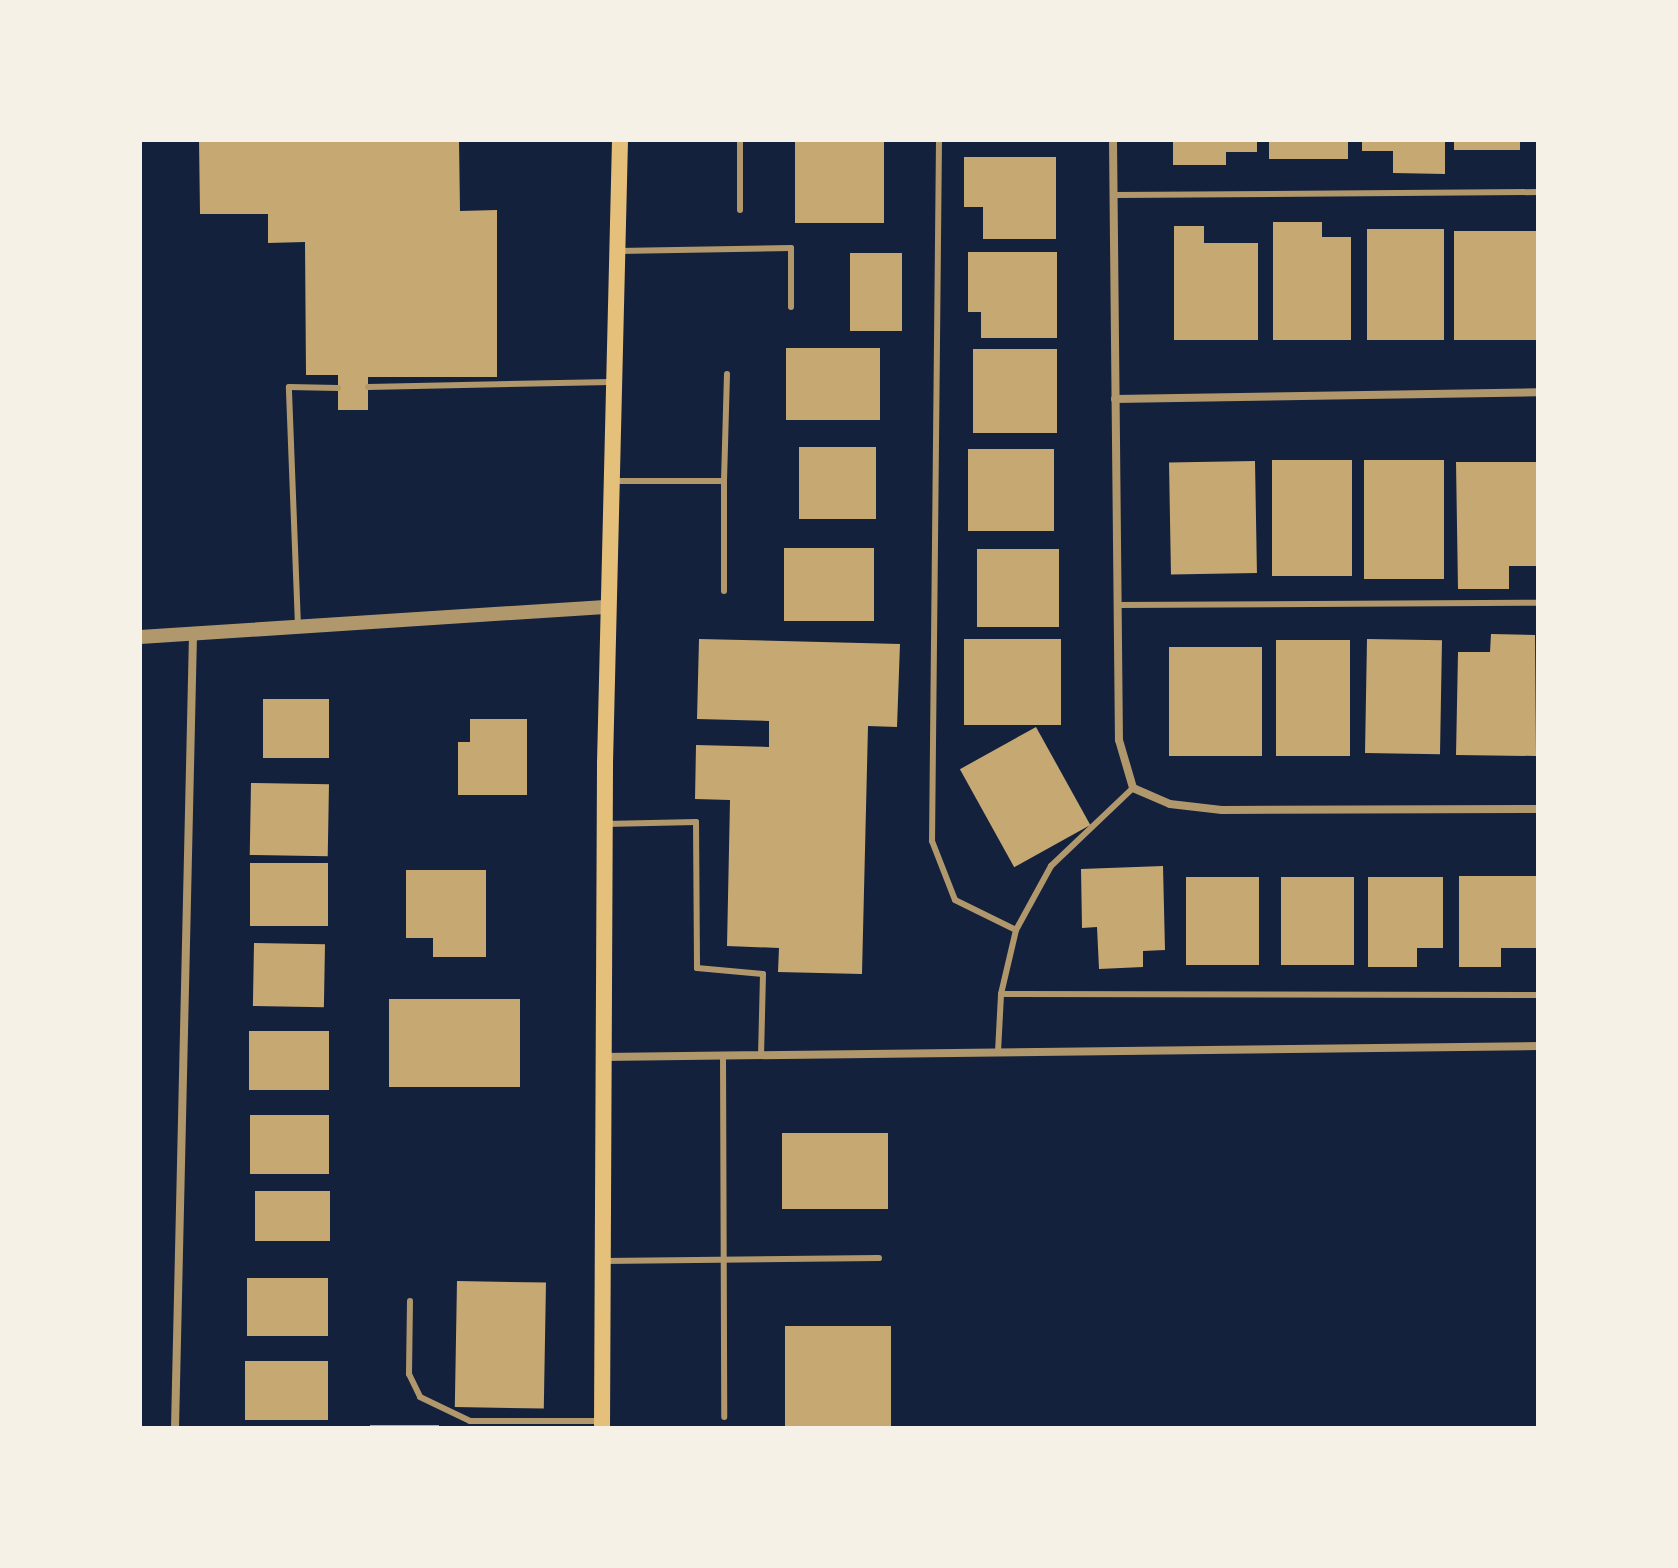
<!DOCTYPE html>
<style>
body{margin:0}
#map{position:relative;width:1678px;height:1568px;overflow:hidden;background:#14213d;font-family:Ubuntu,sans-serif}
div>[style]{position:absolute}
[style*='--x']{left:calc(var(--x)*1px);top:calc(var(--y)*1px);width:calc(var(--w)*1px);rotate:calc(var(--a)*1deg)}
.building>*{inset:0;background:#c6a872;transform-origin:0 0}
.service>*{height:6px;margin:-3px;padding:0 3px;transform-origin:3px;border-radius:3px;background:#b1986c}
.minor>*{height:8px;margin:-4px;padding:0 4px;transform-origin:4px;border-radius:4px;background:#b1986c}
.tertiary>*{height:14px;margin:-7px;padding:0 7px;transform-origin:7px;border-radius:7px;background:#b1986c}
.secondary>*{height:16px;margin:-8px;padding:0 8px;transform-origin:8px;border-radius:8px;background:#e5c07b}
span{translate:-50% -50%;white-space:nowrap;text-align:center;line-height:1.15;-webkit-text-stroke:8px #f6f1e7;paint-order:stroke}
.frame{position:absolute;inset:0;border:142px solid #f6f1e7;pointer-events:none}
</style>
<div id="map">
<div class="building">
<i style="clip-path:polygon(199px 140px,459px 140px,460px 211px,497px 210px,497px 377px,368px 377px,368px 410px,338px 410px,338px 375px,306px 375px,305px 242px,268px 243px,268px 214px,200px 214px)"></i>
<i style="left:795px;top:140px;width:89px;height:83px"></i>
<i style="clip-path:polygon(1173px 140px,1257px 140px,1257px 152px,1226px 152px,1226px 165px,1173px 165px)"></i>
<i style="left:1269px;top:140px;width:79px;height:19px"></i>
<i style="clip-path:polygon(1362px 140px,1445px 140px,1445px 174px,1393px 173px,1393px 151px,1362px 151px)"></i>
<i style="left:1454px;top:140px;width:66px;height:10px"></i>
<i style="clip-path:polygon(964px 157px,1056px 157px,1056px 239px,983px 239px,983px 207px,964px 207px)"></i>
<i style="clip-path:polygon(1273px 222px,1322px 222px,1322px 237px,1351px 237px,1351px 340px,1273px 340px)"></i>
<i style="clip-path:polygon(1174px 226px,1204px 226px,1204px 243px,1258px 243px,1258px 340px,1174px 340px)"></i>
<i style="left:1367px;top:229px;width:77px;height:111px"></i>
<i style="left:1454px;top:231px;width:82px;height:109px"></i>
<i style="clip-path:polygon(968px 252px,1057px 252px,1057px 338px,981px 338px,981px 312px,968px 312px)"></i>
<i style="left:850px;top:253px;width:52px;height:78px"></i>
<i style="left:786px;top:348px;width:94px;height:72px"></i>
<i style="left:973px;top:349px;width:84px;height:84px"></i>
<i style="left:799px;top:447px;width:77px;height:72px"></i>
<i style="left:968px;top:449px;width:86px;height:82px"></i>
<i style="left:1272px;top:460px;width:80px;height:116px"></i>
<i style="left:1364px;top:460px;width:80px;height:119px"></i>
<i style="left:1255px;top:461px;width:112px;height:86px;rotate:89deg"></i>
<i style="clip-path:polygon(1456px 462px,1538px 462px,1538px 566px,1509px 566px,1509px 589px,1458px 589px)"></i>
<i style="left:784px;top:548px;width:90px;height:73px"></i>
<i style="left:977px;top:549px;width:82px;height:78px"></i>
<i style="clip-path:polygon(1491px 634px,1535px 635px,1536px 756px,1456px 755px,1458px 652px,1490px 652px)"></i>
<i style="clip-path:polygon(699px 639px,900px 644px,897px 727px,868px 726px,862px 974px,778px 972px,779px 948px,727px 946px,730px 800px,695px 799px,696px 745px,769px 747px,769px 721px,697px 719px)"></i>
<i style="left:964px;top:639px;width:97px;height:86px"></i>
<i style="left:1367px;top:639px;width:75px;height:114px;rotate:1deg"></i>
<i style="left:1276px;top:640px;width:74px;height:116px"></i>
<i style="left:1169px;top:647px;width:93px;height:109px"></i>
<i style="left:263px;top:699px;width:66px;height:59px"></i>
<i style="clip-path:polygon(470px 719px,527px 719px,527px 795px,458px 795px,458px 742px,470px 742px)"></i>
<i style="left:1036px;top:727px;width:112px;height:87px;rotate:61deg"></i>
<i style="left:251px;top:783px;width:78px;height:72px;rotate:1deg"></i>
<i style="left:250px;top:863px;width:78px;height:63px"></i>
<i style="clip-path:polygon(1163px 866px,1165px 950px,1143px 951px,1143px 967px,1099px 969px,1097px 927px,1082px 928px,1081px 869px)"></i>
<i style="clip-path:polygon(406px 870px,486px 870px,486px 957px,433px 957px,433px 938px,406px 938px)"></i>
<i style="clip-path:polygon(1459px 876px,1538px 876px,1538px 948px,1501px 948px,1501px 967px,1459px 967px)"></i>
<i style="left:1186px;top:877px;width:73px;height:88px"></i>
<i style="left:1281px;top:877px;width:73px;height:88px"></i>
<i style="clip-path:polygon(1368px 877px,1443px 877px,1443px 948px,1417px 948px,1417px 967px,1368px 967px)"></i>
<i style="left:254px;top:943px;width:71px;height:63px;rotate:1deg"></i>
<i style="left:389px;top:999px;width:131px;height:88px"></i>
<i style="left:249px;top:1031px;width:80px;height:59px"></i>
<i style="left:250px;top:1115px;width:79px;height:59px"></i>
<i style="left:782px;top:1133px;width:106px;height:76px"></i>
<i style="left:255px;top:1191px;width:75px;height:50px"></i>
<i style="left:247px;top:1278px;width:81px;height:58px"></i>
<i style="left:457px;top:1281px;width:89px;height:126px;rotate:1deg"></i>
<i style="left:785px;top:1326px;width:106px;height:102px"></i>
<i style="left:245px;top:1361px;width:83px;height:59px"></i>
<i style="left:370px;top:1425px;width:69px;height:3px"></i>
</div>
<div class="service">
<i style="--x:939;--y:140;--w:701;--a:90.57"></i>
<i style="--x:932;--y:841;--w:63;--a:68.7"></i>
<i style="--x:955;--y:900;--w:68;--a:26.2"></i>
<i style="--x:1114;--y:195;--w:424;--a:-0.4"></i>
<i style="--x:740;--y:210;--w:70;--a:-90"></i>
<i style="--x:618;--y:251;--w:173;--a:-1"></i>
<i style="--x:791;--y:248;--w:59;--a:90"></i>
<i style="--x:368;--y:387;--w:243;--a:-1.2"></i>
<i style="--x:615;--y:481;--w:109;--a:0"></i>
<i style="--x:724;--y:481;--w:110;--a:90"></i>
<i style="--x:724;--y:481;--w:107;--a:-88.4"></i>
<i style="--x:1118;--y:605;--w:420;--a:-0.3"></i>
<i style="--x:298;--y:626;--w:239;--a:-92.2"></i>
<i style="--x:289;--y:387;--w:49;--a:1.2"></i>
<i style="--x:605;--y:824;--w:91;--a:-1.3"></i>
<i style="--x:696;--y:822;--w:146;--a:89.6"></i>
<i style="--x:697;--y:968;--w:66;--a:5.2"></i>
<i style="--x:763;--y:974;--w:81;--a:91.4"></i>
<i style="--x:1001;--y:994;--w:537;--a:0.11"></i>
<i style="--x:998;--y:1052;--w:58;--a:-87"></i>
<i style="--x:1001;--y:994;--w:66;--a:-76.8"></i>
<i style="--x:1016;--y:930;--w:73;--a:-61.3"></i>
<i style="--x:1051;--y:866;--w:113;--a:-43.6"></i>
<i style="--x:723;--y:1055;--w:362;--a:89.8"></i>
<i style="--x:604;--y:1261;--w:275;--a:-0.6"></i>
<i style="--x:410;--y:1301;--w:73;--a:90.8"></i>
<i style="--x:409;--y:1374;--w:25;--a:64"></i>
<i style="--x:420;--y:1397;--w:55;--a:25.6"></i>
<i style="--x:470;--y:1421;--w:129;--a:0"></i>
</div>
<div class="minor">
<i style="--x:1113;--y:140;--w:600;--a:89.43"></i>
<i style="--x:1119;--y:740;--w:50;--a:73.7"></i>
<i style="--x:1133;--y:788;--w:40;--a:23.4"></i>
<i style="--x:1170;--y:804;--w:52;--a:6.6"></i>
<i style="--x:1222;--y:810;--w:316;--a:-0.2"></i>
<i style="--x:1115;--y:399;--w:423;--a:-0.9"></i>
<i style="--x:603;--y:1057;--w:935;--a:-0.67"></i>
<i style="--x:175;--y:1428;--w:795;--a:-88.7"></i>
</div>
<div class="tertiary">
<i style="--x:140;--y:637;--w:470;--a:-3.7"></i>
</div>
<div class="secondary">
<i style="--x:602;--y:1428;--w:665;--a:-89.74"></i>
<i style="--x:605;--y:763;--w:623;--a:-88.62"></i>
</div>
<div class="frame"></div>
</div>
